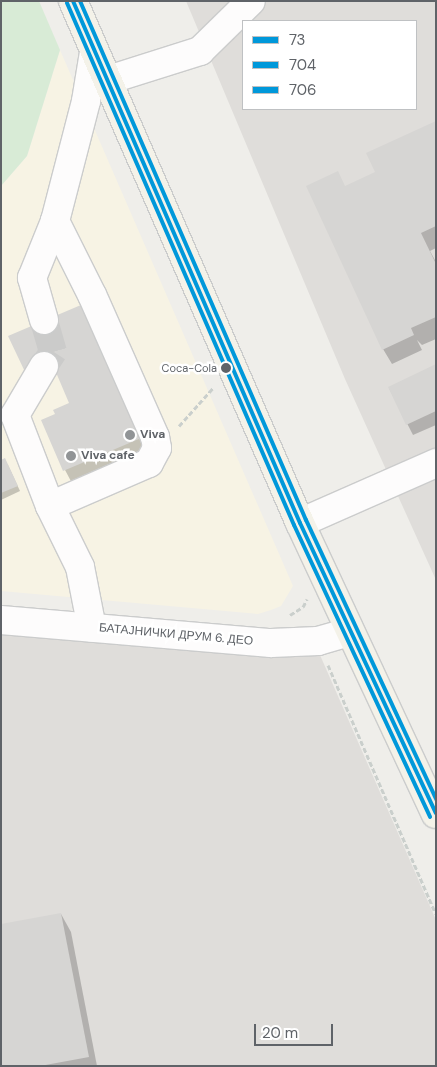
<!DOCTYPE html>
<meta charset="utf-8">
<style>
body{margin:0}
#map{position:relative;width:437px;height:1067px;overflow:hidden;background:#efeeea;font-family:"DM Sans",sans-serif}
div>[style]{position:absolute}
[style*='--x']{left:calc(var(--x)*1px);top:calc(var(--y)*1px);width:calc(var(--w)*1px);rotate:calc(var(--a)*1deg)}
.commercial>*{inset:0;background:#f7f3e4}
.industrial>*{inset:0;background:#dfddda}
.green>*{inset:0;background:#d8ebd6}
.shadow>*{inset:0;background:#0003}
.building>*{inset:0;background:#d6d5d3}
.minor-tunnel>*{height:28px;margin-top:-14px;transform-origin:0;background:repeating-linear-gradient(90deg,#cbcbca 0 28px,transparent 0 42px)}
.path>*{height:3px;margin-top:-1.5px;transform-origin:0;background:repeating-linear-gradient(90deg,#cacfcc 0 5px,transparent 0 7.5px)}
.roads{filter:drop-shadow(1px 0 #cbcccc) drop-shadow(-1px 0 #cbcccc) drop-shadow(0 1px #cbcccc) drop-shadow(0 -1px #cbcccc)}
.minor>*{height:28px;margin:-14px;padding:0 14px;transform-origin:14px;border-radius:14px;background:#fdfcfc}
.major>*{height:28px;margin:-14px;padding:0 14px;transform-origin:14px;border-radius:14px;background:#f4f2e9}
.bus-1>*{height:4px;margin:-2px;padding:0 2px;transform-origin:2px;border-radius:2px;background:#0098da}
.bus-2>*{height:4px;margin:-2px;padding:0 2px;transform-origin:2px;border-radius:2px;background:#0098da}
.bus-3>*{height:4px;margin:-2px;padding:0 2px;transform-origin:2px;border-radius:2px;background:#0098da}
.dots>*{width:14px;height:14px;translate:-50% -50%;box-sizing:border-box;border:2px solid #fff;border-radius:50%}
span{translate:-50% -50%;white-space:nowrap;text-align:center;line-height:1.15;-webkit-text-stroke:5px #fff;paint-order:stroke}
.bus-label{font-size:11px;color:#5f6368}
.right{translate:-100% -50%;text-align:right}
.poi-label{font-size:12px;color:#5f6368;font-weight:700}
.left{translate:0 -50%;text-align:left}
.street-label{font-size:12px;color:#5f6368}
.frame{position:absolute;inset:0;border:2px solid #5f6368;pointer-events:none}
.legend{position:absolute;left:242px;top:20px;width:175px;height:90px;box-sizing:border-box;background:#fff;border:1px solid #bfc1c3;margin:0;padding:6px 9px;list-style:none;font-size:15px;color:#5f6368}
.legend li{display:flex;align-items:center;gap:10px;height:25px}
.legend b{width:25px;border:1px solid #bfc1c3}
.scale{position:absolute;left:254px;top:1024px;width:79px;height:22px;box-sizing:border-box;border:2px solid #5f6368;border-top:0;padding-left:6px;font-size:15px;line-height:18px;white-space:nowrap;color:#5f6368;-webkit-text-stroke:4px #fff;paint-order:stroke}
</style>
<div id="map">
<div class="commercial">
<i style="clip-path:polygon(60px 50px,293px 586px,281px 606px,271px 610px,258px 614px,1px 591px,1px 186px,27px 156px)"></i>
</div>
<div class="industrial">
<i style="clip-path:polygon(evenodd,186px 1px,436px 1px,436px 580px,345px 379px,186px 1px,243px 21px,416px 21px,416px 109px,243px 109px,243px 21px)"></i>
<i style="clip-path:polygon(1px 628px,320px 655px,436px 920px,436px 1066px,1px 1066px)"></i>
</div>
<div class="green">
<i style="clip-path:polygon(1px 1px,39px 1px,60px 50px,27px 156px,1px 186px)"></i>
</div>
<div class="shadow">
<i style="clip-path:polygon(436px 123px,436px 248px,430px 251px,436px 262px,436px 339px,422px 345px,417px 340px,422px 350px,392px 364px,383px 349px,346px 187px,377px 173px)"></i>
<i style="clip-path:polygon(436px 366px,436px 425px,413px 435px,389px 388px)"></i>
<i style="clip-path:polygon(122px 382px,153px 451px,73px 485px,65px 470px)"></i>
<i style="clip-path:polygon(1px 461px,8px 465px,20px 491px,1px 500px)"></i>
<i style="clip-path:polygon(61px 914px,71px 932px,97px 1066px,1px 1066px)"></i>
</div>
<div class="building">
<i style="clip-path:polygon(436px 121px,436px 226px,421px 233px,436px 264px,436px 317px,411px 328px,414px 335px,382px 350px,306px 186px,338px 171px,345px 186px,375px 172px,366px 153px)"></i>
<i style="clip-path:polygon(88px 302px,146px 436px,63px 471px,41px 420px,55px 414px,53px 410px,69px 403px,52px 363px,26px 374px,8px 336px)"></i>
<i style="clip-path:polygon(436px 364px,436px 411px,406px 425px,388px 387px)"></i>
<i style="clip-path:polygon(5px 458px,18px 486px,1px 493px,1px 460px)"></i>
<i style="clip-path:polygon(61px 913px,89px 1057px,40px 1066px,1px 1066px,1px 924px)"></i>
</div>
<div class="minor-tunnel">
<i style="--x:44;--y:366;--w:17;--a:-57"></i>
<i style="--x:53;--y:352;--w:33;--a:-106"></i>
</div>
<div class="path">
<i style="--x:179;--y:426;--w:51;--a:-48.2"></i>
<i style="--x:290;--y:615;--w:15;--a:-32"></i>
<i style="--x:303;--y:607;--w:9;--a:-63"></i>
<i style="--x:328;--y:665;--w:271;--a:66.6"></i>
</div>
<div class="roads">
<div class="minor">
<i style="--x:105;--y:81;--w:100;--a:-17.5"></i>
<i style="--x:200;--y:51;--w:71;--a:-44.4"></i>
<i style="--x:44;--y:320;--w:44;--a:-105.9"></i>
<i style="--x:32;--y:278;--w:61;--a:-68"></i>
<i style="--x:55;--y:221;--w:124;--a:-75.5"></i>
<i style="--x:86;--y:101;--w:50;--a:-80.7"></i>
<i style="--x:44;--y:366;--w:57;--a:120.6"></i>
<i style="--x:15;--y:415;--w:97;--a:69"></i>
<i style="--x:50;--y:506;--w:68;--a:63.8"></i>
<i style="--x:80;--y:567;--w:62;--a:78.9"></i>
<i style="--x:50;--y:506;--w:108;--a:-23.5"></i>
<i style="--x:149;--y:463;--w:17;--a:-62"></i>
<i style="--x:157;--y:448;--w:11;--a:-100"></i>
<i style="--x:155;--y:437;--w:155;--a:-113.9"></i>
<i style="--x:92;--y:295;--w:83;--a:-116.6"></i>
<i style="--x:300;--y:523;--w:149;--a:-23.8"></i>
<i style="--x:1;--y:620;--w:271;--a:4.9"></i>
<i style="--x:271;--y:643;--w:47;--a:-2.4"></i>
<i style="--x:318;--y:641;--w:33;--a:-16"></i>
</div>
<div class="major">
<i style="--x:73;--y:1;--w:569;--a:66.5"></i>
<i style="--x:300;--y:523;--w:321;--a:65"></i>
</div>
</div>
<div class="bus-1">
<i style="--x:73;--y:1;--w:569;--a:66.5"></i>
<i style="--x:300;--y:523;--w:320;--a:64.9"></i>
</div>
<div class="bus-2">
<i style="--x:67;--y:3;--w:569;--a:66.5"></i>
<i style="--x:294;--y:525;--w:322;--a:65"></i>
</div>
<div class="bus-3">
<i style="--x:80;--y:1;--w:566;--a:66.47"></i>
<i style="--x:306;--y:520;--w:308;--a:65"></i>
</div>
<div class="dots">
<i style="left:226px;top:368px;background:#5f6368"></i>
<i style="left:130px;top:435px;background:#919496"></i>
<i style="left:71px;top:456px;background:#919496"></i>
</div>
<div class="bus-label">
<span class="right" style="left:217px;top:368px">Coca-Cola</span>
</div>
<div class="poi-label">
<span class="left" style="left:140px;top:435px">Viva</span>
<span class="left" style="left:81px;top:456px">Viva cafe</span>
</div>
<div class="street-label">
<span style="left:176px;top:635px;rotate:5deg">БАТАЈНИЧКИ ДРУМ 6. ДЕО</span>
</div>
<div class="frame"></div>
<ul class="legend">
<li><b style="height:6px;background:#0098da"></b>73</li>
<li><b style="height:6px;background:#0098da"></b>704</li>
<li><b style="height:6px;background:#0098da"></b>706</li>
</ul>
<div class="scale">20 m</div>
</div>
